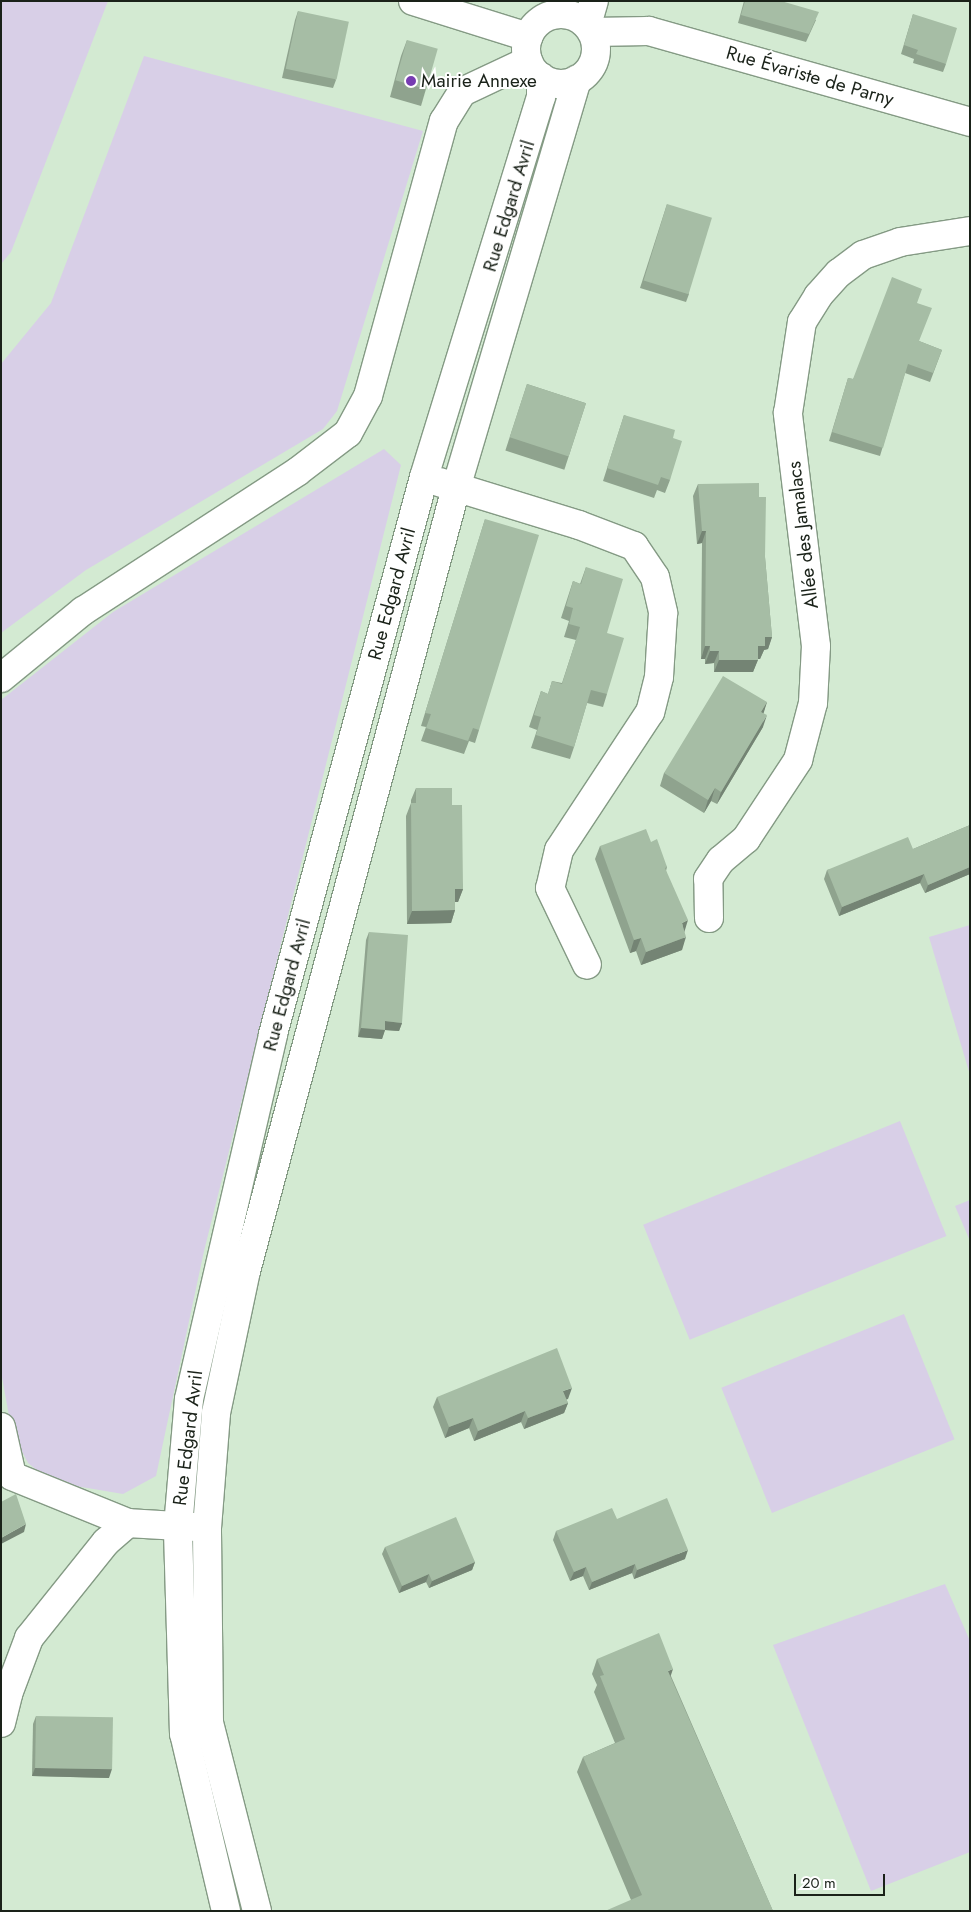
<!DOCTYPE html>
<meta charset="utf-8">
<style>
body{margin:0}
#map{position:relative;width:971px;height:1912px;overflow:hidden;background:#d3ead2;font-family:Jost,sans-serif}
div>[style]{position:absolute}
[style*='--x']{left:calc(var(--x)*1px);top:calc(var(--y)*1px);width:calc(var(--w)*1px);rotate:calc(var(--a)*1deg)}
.green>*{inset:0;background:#d8cfe7;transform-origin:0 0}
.roads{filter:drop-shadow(1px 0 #849a84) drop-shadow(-1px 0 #849a84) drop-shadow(0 1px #849a84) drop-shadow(0 -1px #849a84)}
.minor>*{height:28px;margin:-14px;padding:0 14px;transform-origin:14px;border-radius:14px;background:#fff}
.minor>.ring{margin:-14px;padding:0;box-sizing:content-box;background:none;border:28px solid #fff;border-radius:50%}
.wall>*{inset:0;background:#8fa38e;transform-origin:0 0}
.shaded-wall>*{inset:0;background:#748474}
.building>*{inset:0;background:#a6bda5;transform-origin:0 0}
.dots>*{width:14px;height:14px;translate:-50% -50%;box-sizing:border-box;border:2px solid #fff;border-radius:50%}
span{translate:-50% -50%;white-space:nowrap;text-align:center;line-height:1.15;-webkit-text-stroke:4px #fff;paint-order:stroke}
.street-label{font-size:19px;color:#1a2219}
.poi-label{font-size:19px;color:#1a2219}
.left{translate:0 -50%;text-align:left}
.frame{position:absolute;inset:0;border:2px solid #1a2219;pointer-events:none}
.scale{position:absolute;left:794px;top:1874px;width:91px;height:22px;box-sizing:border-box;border:2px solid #1a2219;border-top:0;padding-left:6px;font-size:15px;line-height:18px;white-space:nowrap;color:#1a2219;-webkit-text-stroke:4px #fff;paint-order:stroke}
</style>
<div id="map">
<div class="green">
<i style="clip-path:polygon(1px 1px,108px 1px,11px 252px,1px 264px)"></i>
<i style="clip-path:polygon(144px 56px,423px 131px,337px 411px,323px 429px,86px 570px,1px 633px,1px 364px,51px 303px)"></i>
<i style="clip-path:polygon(384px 449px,401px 465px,204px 1251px,156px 1476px,123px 1494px,52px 1482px,28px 1463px,12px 1432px,1px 1372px,1px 700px,113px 612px)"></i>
<i style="clip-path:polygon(970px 925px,970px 1075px,929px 937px)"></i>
<i style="left:900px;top:1121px;width:124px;height:277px;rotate:68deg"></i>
<i style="clip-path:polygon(970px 1200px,970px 1241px,955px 1206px)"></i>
<i style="left:904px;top:1314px;width:135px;height:197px;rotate:68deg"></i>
<i style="clip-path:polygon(945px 1584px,970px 1641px,970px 1852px,871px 1891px,773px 1645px)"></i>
</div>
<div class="roads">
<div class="minor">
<i style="--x:413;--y:1;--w:121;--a:17.4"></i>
<i class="ring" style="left:526px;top:14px;width:42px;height:42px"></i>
<i style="--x:587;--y:25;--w:25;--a:-74"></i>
<i style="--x:592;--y:32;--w:57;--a:-1"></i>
<i style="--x:649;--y:31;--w:334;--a:15.8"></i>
<i style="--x:439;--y:482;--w:146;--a:17.1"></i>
<i style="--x:579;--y:525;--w:59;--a:20.9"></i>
<i style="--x:634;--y:546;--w:37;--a:56"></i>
<i style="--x:655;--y:577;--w:37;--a:77"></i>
<i style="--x:663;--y:613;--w:64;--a:93.6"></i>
<i style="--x:659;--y:677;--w:36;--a:104"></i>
<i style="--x:650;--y:712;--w:165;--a:123.4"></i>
<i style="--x:559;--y:850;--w:39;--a:103"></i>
<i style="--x:550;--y:888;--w:85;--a:64.3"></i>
<i style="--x:1;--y:678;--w:106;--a:-39.3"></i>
<i style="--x:83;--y:611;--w:255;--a:-33"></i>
<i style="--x:297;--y:472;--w:64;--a:-37.4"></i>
<i style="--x:348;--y:433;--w:42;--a:-61.6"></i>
<i style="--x:368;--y:396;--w:285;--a:-74.6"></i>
<i style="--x:444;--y:121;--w:34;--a:-58"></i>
<i style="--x:462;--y:92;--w:73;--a:-25.2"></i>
<i style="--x:709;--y:918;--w:39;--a:-91"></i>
<i style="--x:708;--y:879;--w:23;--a:-56"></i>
<i style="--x:721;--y:860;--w:33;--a:-40"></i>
<i style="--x:746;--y:839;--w:95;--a:-56.6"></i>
<i style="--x:798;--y:760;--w:59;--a:-75.3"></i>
<i style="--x:813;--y:703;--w:57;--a:-87"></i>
<i style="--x:816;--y:646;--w:235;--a:-96.9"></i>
<i style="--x:788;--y:413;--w:92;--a:-81.3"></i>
<i style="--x:802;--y:322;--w:31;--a:-58"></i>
<i style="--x:818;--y:296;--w:31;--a:-48"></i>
<i style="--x:839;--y:273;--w:30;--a:-37"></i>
<i style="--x:863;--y:255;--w:39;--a:-19"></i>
<i style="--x:900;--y:242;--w:71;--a:-8.9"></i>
<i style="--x:1;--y:1427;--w:50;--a:77.3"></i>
<i style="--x:12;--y:1476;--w:125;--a:22.1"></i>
<i style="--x:1;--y:1723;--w:30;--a:-76"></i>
<i style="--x:8;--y:1694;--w:60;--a:-69.4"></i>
<i style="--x:29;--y:1638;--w:123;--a:-51.3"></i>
<i style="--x:106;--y:1542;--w:29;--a:-41"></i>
<i style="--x:128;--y:1523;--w:68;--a:3.4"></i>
<i style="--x:226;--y:1911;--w:182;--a:-103.3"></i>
<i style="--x:184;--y:1734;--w:207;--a:-91.7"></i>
<i style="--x:178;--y:1527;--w:128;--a:-85.1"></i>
<i style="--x:189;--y:1399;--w:375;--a:-77"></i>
<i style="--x:273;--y:1034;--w:577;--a:-74.83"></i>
<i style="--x:424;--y:477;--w:398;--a:-72.9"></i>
<i style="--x:541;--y:97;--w:20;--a:-90"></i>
<i style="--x:257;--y:1911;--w:194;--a:-104.3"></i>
<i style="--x:209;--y:1723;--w:195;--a:-90.6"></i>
<i style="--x:207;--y:1528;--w:115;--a:-85.5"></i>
<i style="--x:216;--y:1413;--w:145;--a:-78.1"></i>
<i style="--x:246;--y:1271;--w:811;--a:-74.99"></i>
<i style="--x:456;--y:488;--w:426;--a:-73.5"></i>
</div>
</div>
<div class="wall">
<i style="clip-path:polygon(744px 1px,781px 1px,816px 20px,806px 42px,738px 23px)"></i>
<i style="clip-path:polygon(298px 11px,336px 80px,333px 88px,282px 78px,295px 20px)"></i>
<i style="clip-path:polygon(913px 14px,946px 64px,943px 72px,913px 63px,914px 59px,901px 54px)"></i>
<i style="clip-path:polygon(407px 40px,426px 89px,421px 106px,390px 97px,401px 56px)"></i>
<i style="clip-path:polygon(667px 204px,689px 294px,686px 302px,640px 288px)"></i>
<i style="clip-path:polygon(917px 303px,919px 341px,942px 350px,930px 382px,905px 373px,880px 456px,829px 441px,848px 378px,853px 379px)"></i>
<i style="left:527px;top:384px;width:62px;height:70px;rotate:18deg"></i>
<i style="clip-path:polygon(624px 415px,673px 438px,670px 480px,665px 493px,657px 490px,654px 498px,603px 481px)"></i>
<i style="clip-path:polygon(698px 484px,759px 497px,765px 557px,772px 637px,768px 649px,764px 650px,760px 659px,758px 659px,753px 672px,714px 672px,714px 663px,705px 664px,705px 659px,701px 659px,702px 543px,697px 544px,693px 496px)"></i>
<i style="clip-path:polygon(485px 519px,479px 730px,475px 743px,469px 741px,464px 754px,421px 741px,426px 727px,421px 726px)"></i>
<i style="clip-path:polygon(586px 567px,607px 633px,607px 694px,603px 707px,587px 703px,574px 747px,570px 759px,531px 748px,537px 730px,529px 727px,541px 691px,548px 694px,552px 681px,562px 683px,576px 640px,564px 637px,569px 621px,561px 618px,573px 581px,580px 584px)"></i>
<i style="clip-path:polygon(767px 702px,763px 713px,763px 727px,717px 804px,711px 801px,704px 813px,660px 786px,664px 773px)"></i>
<i style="clip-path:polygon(416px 788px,452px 805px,463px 889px,458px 902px,455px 902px,455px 910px,451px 923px,407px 924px,406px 816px,411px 803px,411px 800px)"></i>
<i style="clip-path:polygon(970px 825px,970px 874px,925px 893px,920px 883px,839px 916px,824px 879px,827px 870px,913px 849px)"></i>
<i style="clip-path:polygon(651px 842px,667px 867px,666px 871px,684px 931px,682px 950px,641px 965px,636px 951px,630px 953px,595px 859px,600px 846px)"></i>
<i style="clip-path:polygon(369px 932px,402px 1023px,399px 1031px,385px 1030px,382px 1039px,358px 1037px,366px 940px)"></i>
<i style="clip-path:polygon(437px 1397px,568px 1399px,566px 1399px,568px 1403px,564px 1413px,524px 1429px,521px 1422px,474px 1441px,469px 1428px,445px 1438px,433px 1407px)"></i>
<i style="clip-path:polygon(617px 1519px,685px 1559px,634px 1579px,632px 1573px,589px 1590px,583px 1576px,570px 1581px,553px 1540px,556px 1531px)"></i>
<i style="clip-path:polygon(385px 1547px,475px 1562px,472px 1570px,429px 1588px,426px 1582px,399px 1593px,382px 1554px)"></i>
<i style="clip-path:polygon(597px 1659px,671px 1676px,773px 1911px,631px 1900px,577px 1772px,583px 1757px,615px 1743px,594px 1692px,597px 1685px,592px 1674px)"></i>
<i style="clip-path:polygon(36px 1716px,109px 1778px,32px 1776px,33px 1724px)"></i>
</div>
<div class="shaded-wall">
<i style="clip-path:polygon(702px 531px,706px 531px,702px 543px,697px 544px)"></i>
<i style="clip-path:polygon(765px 637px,772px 637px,768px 649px,764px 650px,760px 659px,754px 659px,758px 646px)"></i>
<i style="clip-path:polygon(705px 646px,710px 646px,705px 659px,701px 659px)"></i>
<i style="clip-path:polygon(710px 651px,719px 651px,714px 663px,705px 664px)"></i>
<i style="clip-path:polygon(719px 660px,758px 660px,753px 672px,714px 672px)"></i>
<i style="clip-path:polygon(767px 702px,763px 715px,761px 712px)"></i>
<i style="clip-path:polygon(767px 715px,763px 727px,717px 804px,721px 792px)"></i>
<i style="clip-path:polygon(715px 788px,711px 801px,704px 813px,708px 800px)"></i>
<i style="clip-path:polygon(970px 867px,970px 874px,925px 893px,928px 885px)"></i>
<i style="clip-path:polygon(924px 874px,920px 883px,839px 916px,842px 907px)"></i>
<i style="clip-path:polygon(455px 889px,463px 889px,458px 902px,451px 902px)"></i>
<i style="clip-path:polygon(455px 910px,451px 923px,407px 924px,412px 911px)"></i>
<i style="clip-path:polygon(688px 920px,684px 933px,682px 923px)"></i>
<i style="clip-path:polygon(686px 937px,682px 950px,641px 965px,646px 952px)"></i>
<i style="clip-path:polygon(641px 938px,636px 951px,630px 953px,634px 940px)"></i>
<i style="clip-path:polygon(385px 1021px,402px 1023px,399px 1031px,385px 1030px,382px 1039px,358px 1037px,361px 1028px)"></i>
<i style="clip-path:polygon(572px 1388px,568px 1399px,559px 1402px,563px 1391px)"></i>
<i style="clip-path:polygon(568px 1403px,564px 1413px,524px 1429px,528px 1418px)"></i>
<i style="clip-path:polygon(525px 1411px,521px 1422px,474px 1441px,478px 1431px)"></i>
<i style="clip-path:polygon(473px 1418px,469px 1428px,445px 1438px,449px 1427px)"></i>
<i style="clip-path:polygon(26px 1524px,24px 1532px,1px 1544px,1px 1538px)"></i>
<i style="clip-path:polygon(688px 1550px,685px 1559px,634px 1579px,637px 1570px)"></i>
<i style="clip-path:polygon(475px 1562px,472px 1570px,429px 1588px,432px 1581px)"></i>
<i style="clip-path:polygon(635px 1564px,632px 1573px,589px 1590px,592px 1582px)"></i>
<i style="clip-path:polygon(586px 1567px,583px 1576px,570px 1581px,574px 1572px)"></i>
<i style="clip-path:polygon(429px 1574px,426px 1582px,399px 1593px,402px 1586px)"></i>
<i style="clip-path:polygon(673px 1669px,668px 1684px,668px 1671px)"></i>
<i style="clip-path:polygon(35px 1768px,112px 1769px,109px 1778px,32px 1776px)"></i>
</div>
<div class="building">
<i style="clip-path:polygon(745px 1px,781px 1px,819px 12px,809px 34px,741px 15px)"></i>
<i style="left:298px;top:11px;width:52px;height:59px;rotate:12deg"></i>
<i style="clip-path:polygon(913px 14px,957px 28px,946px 64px,916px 54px,918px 50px,904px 45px)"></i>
<i style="left:407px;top:40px;width:32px;height:42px;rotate:16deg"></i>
<i style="left:667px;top:204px;width:47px;height:80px;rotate:17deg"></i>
<i style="clip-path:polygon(892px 277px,922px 289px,917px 303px,932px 308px,919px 341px,942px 350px,933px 373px,908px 364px,883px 448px,832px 432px,848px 378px,853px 379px)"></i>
<i style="left:527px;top:384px;width:62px;height:56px;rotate:18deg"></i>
<i style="clip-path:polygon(624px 415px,675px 430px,673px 438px,682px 441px,670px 480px,661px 477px,658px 485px,607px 468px)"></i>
<i style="clip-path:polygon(759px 483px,759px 497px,766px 497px,765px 557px,772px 637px,765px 637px,765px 646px,758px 646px,758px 660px,719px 660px,719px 651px,710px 651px,710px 646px,705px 646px,706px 531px,702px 531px,698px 484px)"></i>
<i style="clip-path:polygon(485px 519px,539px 535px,479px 730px,473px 728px,468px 741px,426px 728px,431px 714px,425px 713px)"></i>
<i style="clip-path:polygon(586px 567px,623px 579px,607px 633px,624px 638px,607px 694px,591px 690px,574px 747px,536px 735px,541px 717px,534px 715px,541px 691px,548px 694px,552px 681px,562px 684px,580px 627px,569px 624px,573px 608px,566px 606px,573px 581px,581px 584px)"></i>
<i style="clip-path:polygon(723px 676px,767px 702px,761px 712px,767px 715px,721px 792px,715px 788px,708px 800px,664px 773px)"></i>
<i style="clip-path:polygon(416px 788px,452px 788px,452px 805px,462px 805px,463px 889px,455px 889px,455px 910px,412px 911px,411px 803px,416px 803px)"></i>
<i style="clip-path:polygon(970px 825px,970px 867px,928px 885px,924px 874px,842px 907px,827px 870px,908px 837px,913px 849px)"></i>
<i style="clip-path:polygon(646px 829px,651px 842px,657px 839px,667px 867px,665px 868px,688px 920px,682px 923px,686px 937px,646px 952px,641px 938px,634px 940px,600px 846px)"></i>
<i style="clip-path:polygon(369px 932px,408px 935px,402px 1023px,385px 1021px,385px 1030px,361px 1028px)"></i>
<i style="clip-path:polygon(557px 1348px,572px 1388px,563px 1391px,568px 1403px,528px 1418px,525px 1411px,478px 1431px,473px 1418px,449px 1427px,437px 1397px)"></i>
<i style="clip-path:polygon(16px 1494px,26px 1524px,1px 1538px,1px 1502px)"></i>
<i style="clip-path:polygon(667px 1498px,688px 1550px,637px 1570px,635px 1564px,592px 1582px,586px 1567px,574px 1572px,556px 1531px,612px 1508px,617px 1519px)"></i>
<i style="clip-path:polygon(456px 1517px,475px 1562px,432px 1581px,429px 1574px,402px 1586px,385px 1547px)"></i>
<i style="clip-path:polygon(659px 1633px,673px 1669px,668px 1671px,773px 1911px,605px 1911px,642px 1895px,583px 1757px,625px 1739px,600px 1676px,604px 1675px,597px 1659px)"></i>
<i style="left:36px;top:1716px;width:77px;height:52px;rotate:1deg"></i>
</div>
<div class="dots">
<i style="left:411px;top:81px;background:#773cb2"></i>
</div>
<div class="street-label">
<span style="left:810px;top:76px;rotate:16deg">Rue Évariste de Parny</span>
<span style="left:509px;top:206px;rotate:-73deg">Rue Edgard Avril</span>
<span style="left:803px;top:535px;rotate:-97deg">Allée des Jamalacs</span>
<span style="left:392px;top:594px;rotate:-75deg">Rue Edgard Avril</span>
<span style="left:287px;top:985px;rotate:-75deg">Rue Edgard Avril</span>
<span style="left:188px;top:1438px;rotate:-83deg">Rue Edgard Avril</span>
</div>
<div class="poi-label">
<span class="left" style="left:421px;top:81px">Mairie Annexe</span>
</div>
<div class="frame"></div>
<div class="scale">20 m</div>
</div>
